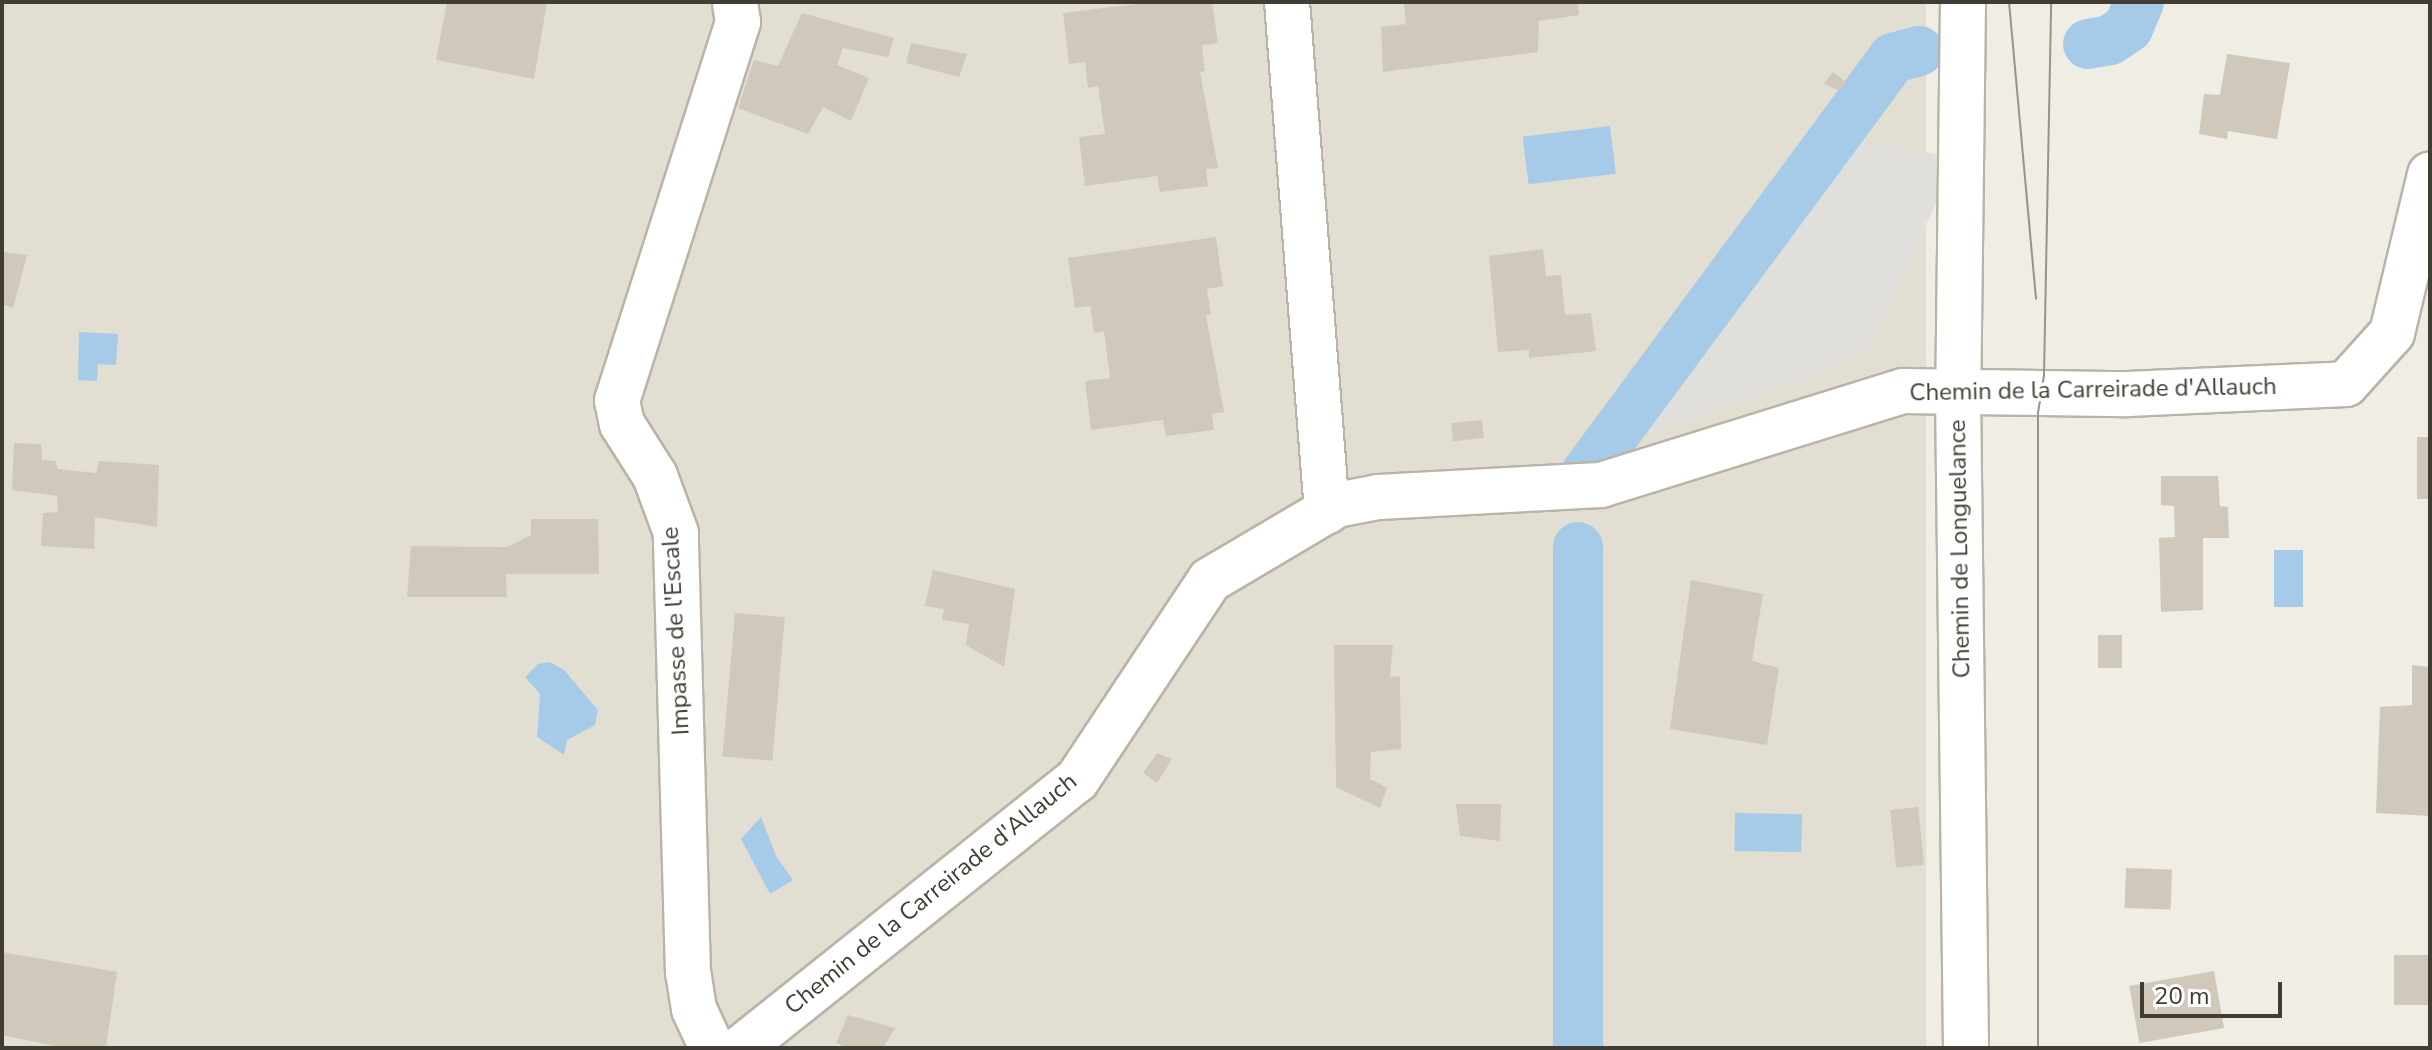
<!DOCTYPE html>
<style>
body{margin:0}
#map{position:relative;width:2432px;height:1050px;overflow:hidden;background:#f0ede4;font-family:"Nunito Sans",sans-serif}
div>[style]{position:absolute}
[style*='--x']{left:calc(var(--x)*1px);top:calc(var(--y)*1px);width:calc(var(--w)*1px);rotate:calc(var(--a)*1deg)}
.residential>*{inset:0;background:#e3ded2;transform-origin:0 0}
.parking>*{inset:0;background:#e1dfdc}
.water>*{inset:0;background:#a5cbe8;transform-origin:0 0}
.canal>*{height:50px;margin:-25px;padding:0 25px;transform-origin:25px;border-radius:25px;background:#a5cbe8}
.building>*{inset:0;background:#d0c8bb;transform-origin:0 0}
.roads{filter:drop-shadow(2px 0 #bab4a8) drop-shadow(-2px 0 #bab4a8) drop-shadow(0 2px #bab4a8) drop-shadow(0 -2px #bab4a8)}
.minor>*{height:44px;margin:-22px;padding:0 22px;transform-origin:22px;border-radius:22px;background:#fff}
.tertiary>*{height:44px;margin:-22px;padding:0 22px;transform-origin:22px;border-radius:22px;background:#fff}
.tram>*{height:2px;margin:-1px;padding:0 1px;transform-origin:1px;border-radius:1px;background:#939393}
span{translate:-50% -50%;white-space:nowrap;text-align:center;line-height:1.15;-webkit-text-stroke:7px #fff;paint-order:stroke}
.street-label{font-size:24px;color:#413d34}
.frame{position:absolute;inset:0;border:4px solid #413d34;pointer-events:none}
.scale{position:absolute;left:2140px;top:982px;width:142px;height:36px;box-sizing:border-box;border:4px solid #413d34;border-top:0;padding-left:10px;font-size:24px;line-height:28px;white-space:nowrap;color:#413d34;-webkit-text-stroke:6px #fff;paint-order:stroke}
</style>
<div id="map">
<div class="residential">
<i style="left:2px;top:2px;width:1924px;height:1046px"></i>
</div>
<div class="parking">
<i style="clip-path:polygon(1854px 139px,1940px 155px,1938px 200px,1868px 346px,1805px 379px,1627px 441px)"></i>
</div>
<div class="water">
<i style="left:1610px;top:126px;width:48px;height:88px;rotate:83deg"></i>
<i style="clip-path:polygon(79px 332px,118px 334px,116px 365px,98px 364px,97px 381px,78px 380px)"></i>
<i style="left:2274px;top:550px;width:29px;height:57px"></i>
<i style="clip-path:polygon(550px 662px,564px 670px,598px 710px,595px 725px,567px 740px,564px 755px,537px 737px,540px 694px,525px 677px,538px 664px)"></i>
<i style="left:1735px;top:813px;width:67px;height:38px;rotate:1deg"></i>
<i style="clip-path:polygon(761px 817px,776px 856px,793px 880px,770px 894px,741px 839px)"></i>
</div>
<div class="canal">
<i style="--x:2088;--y:44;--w:22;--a:-10"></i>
<i style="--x:2110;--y:40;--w:22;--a:-34"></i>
<i style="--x:2128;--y:28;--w:28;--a:-67"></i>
<i style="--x:1586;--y:473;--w:516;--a:-53.51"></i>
<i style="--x:1893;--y:58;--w:27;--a:-15"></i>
<i style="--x:1578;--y:1048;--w:501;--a:-90"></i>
</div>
<div class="building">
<i style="clip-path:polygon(447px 2px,547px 2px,534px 79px,436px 60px)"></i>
<i style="clip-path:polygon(1153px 2px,1212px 2px,1218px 43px,1202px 45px,1205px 71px,1200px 72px,1218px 168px,1206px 169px,1208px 186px,1160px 192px,1157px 176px,1085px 186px,1079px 137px,1105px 134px,1098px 86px,1088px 88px,1085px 62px,1069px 64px,1063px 13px)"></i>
<i style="clip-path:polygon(1404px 2px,1578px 2px,1579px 15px,1539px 21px,1538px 52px,1383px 72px,1381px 27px,1406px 24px)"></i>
<i style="clip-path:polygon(802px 13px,894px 38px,888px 57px,843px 48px,837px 65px,869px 78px,851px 121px,823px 107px,808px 134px,738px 108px,754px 60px,778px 66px)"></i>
<i style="clip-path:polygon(911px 43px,967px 54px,959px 77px,906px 63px)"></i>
<i style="clip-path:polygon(2227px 54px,2290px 63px,2277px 139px,2228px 131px,2227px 139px,2199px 134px,2204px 94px,2220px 95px)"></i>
<i style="clip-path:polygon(1833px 72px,1846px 82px,1840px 91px,1824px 84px)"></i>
<i style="clip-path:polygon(1216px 237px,1223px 286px,1207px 289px,1211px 315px,1206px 315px,1224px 412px,1212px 414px,1214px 430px,1166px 436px,1163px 420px,1091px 430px,1085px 381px,1110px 378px,1104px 331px,1094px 333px,1090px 306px,1075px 308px,1068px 258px)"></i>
<i style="clip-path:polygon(1543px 249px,1546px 276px,1561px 275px,1565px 315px,1591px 313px,1596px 351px,1529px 358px,1529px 350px,1498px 352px,1489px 256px)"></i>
<i style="clip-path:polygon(2px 252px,27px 255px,13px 308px,2px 304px)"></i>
<i style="left:1482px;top:420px;width:18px;height:31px;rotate:84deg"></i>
<i style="left:2417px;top:437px;width:13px;height:62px"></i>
<i style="clip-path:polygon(14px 443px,41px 444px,42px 460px,55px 461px,58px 469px,96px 473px,99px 461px,159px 465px,157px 527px,95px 517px,94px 549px,41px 546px,43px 513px,58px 512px,57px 496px,12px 490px)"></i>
<i style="clip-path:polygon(2161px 476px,2218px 476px,2220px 506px,2228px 507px,2229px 538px,2203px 538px,2203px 610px,2161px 612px,2159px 538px,2175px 537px,2174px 506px,2161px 505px)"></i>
<i style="clip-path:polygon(531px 519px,598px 519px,599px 574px,506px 574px,507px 597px,407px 597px,411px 546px,507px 547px,531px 535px)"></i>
<i style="clip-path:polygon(933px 570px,1015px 589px,1004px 667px,966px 645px,969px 624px,942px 620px,944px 609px,925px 606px)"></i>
<i style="clip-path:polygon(1691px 580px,1763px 594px,1752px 661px,1779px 668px,1767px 745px,1670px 729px)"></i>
<i style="left:735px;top:613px;width:50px;height:144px;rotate:5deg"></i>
<i style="left:2098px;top:635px;width:24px;height:33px"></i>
<i style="clip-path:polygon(1334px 645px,1393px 645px,1390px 677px,1400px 676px,1401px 749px,1371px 752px,1370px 779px,1387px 788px,1380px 808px,1336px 787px)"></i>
<i style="clip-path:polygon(2412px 665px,2430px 667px,2430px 816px,2376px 813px,2380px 707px,2412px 705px)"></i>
<i style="clip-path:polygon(1157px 753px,1172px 759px,1157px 783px,1143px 773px)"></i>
<i style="clip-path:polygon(1456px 804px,1501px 804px,1500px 841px,1460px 836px)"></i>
<i style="left:1918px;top:807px;width:58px;height:28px;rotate:84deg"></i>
<i style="left:2126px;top:868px;width:46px;height:40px;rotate:2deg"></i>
<i style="clip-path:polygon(2px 952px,117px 972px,106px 1048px,64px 1048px,2px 1035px)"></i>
<i style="left:2394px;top:955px;width:36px;height:50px"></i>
<i style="left:2214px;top:971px;width:58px;height:86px;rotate:80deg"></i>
<i style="clip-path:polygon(848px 1015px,895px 1028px,883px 1048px,848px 1048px,836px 1043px)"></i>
</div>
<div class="roads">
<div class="minor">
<i style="--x:1287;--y:2;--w:511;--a:85.51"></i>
<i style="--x:712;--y:1048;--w:43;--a:-114.8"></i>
<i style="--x:694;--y:1009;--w:36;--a:-99"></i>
<i style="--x:688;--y:973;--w:440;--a:-91.6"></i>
<i style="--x:676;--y:533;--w:61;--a:-110.2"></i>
<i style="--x:655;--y:476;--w:62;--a:-122.4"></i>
<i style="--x:622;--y:424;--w:24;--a:-102"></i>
<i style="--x:617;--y:401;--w:398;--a:-72.3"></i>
<i style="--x:738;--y:22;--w:20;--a:-99"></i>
</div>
<div class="tertiary">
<i style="--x:1963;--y:2;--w:391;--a:90.7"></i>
<i style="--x:1958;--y:393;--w:655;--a:89.3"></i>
<i style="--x:741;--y:1048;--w:430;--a:-38.6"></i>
<i style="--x:1077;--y:780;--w:240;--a:-56.4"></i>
<i style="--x:1210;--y:580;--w:147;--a:-30.6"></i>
<i style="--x:1337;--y:505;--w:42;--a:-11"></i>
<i style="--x:1378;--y:497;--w:223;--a:-3.1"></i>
<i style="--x:1601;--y:485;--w:316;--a:-17.3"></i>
<i style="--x:1903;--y:391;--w:225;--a:0.8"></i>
<i style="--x:2128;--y:394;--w:218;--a:-2.6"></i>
<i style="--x:2346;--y:384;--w:69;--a:-48"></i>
<i style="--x:2392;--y:333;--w:163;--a:-76.5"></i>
</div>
</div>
<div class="tram">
<i style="--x:2009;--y:2;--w:298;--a:84.8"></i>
<i style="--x:2038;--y:1048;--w:635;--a:-90"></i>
<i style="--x:2038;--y:413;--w:38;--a:-81"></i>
<i style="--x:2044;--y:375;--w:373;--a:-88.9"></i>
</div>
<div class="street-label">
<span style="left:2093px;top:390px;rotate:-1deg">Chemin de la Carreirade d'Allauch</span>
<span style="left:1960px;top:549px;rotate:-91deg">Chemin de Longuelance</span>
<span style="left:676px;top:631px;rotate:-93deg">Impasse de l'Escale</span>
<span style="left:931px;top:894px;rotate:-39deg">Chemin de la Carreirade d'Allauch</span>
</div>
<div class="frame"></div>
<div class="scale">20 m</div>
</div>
